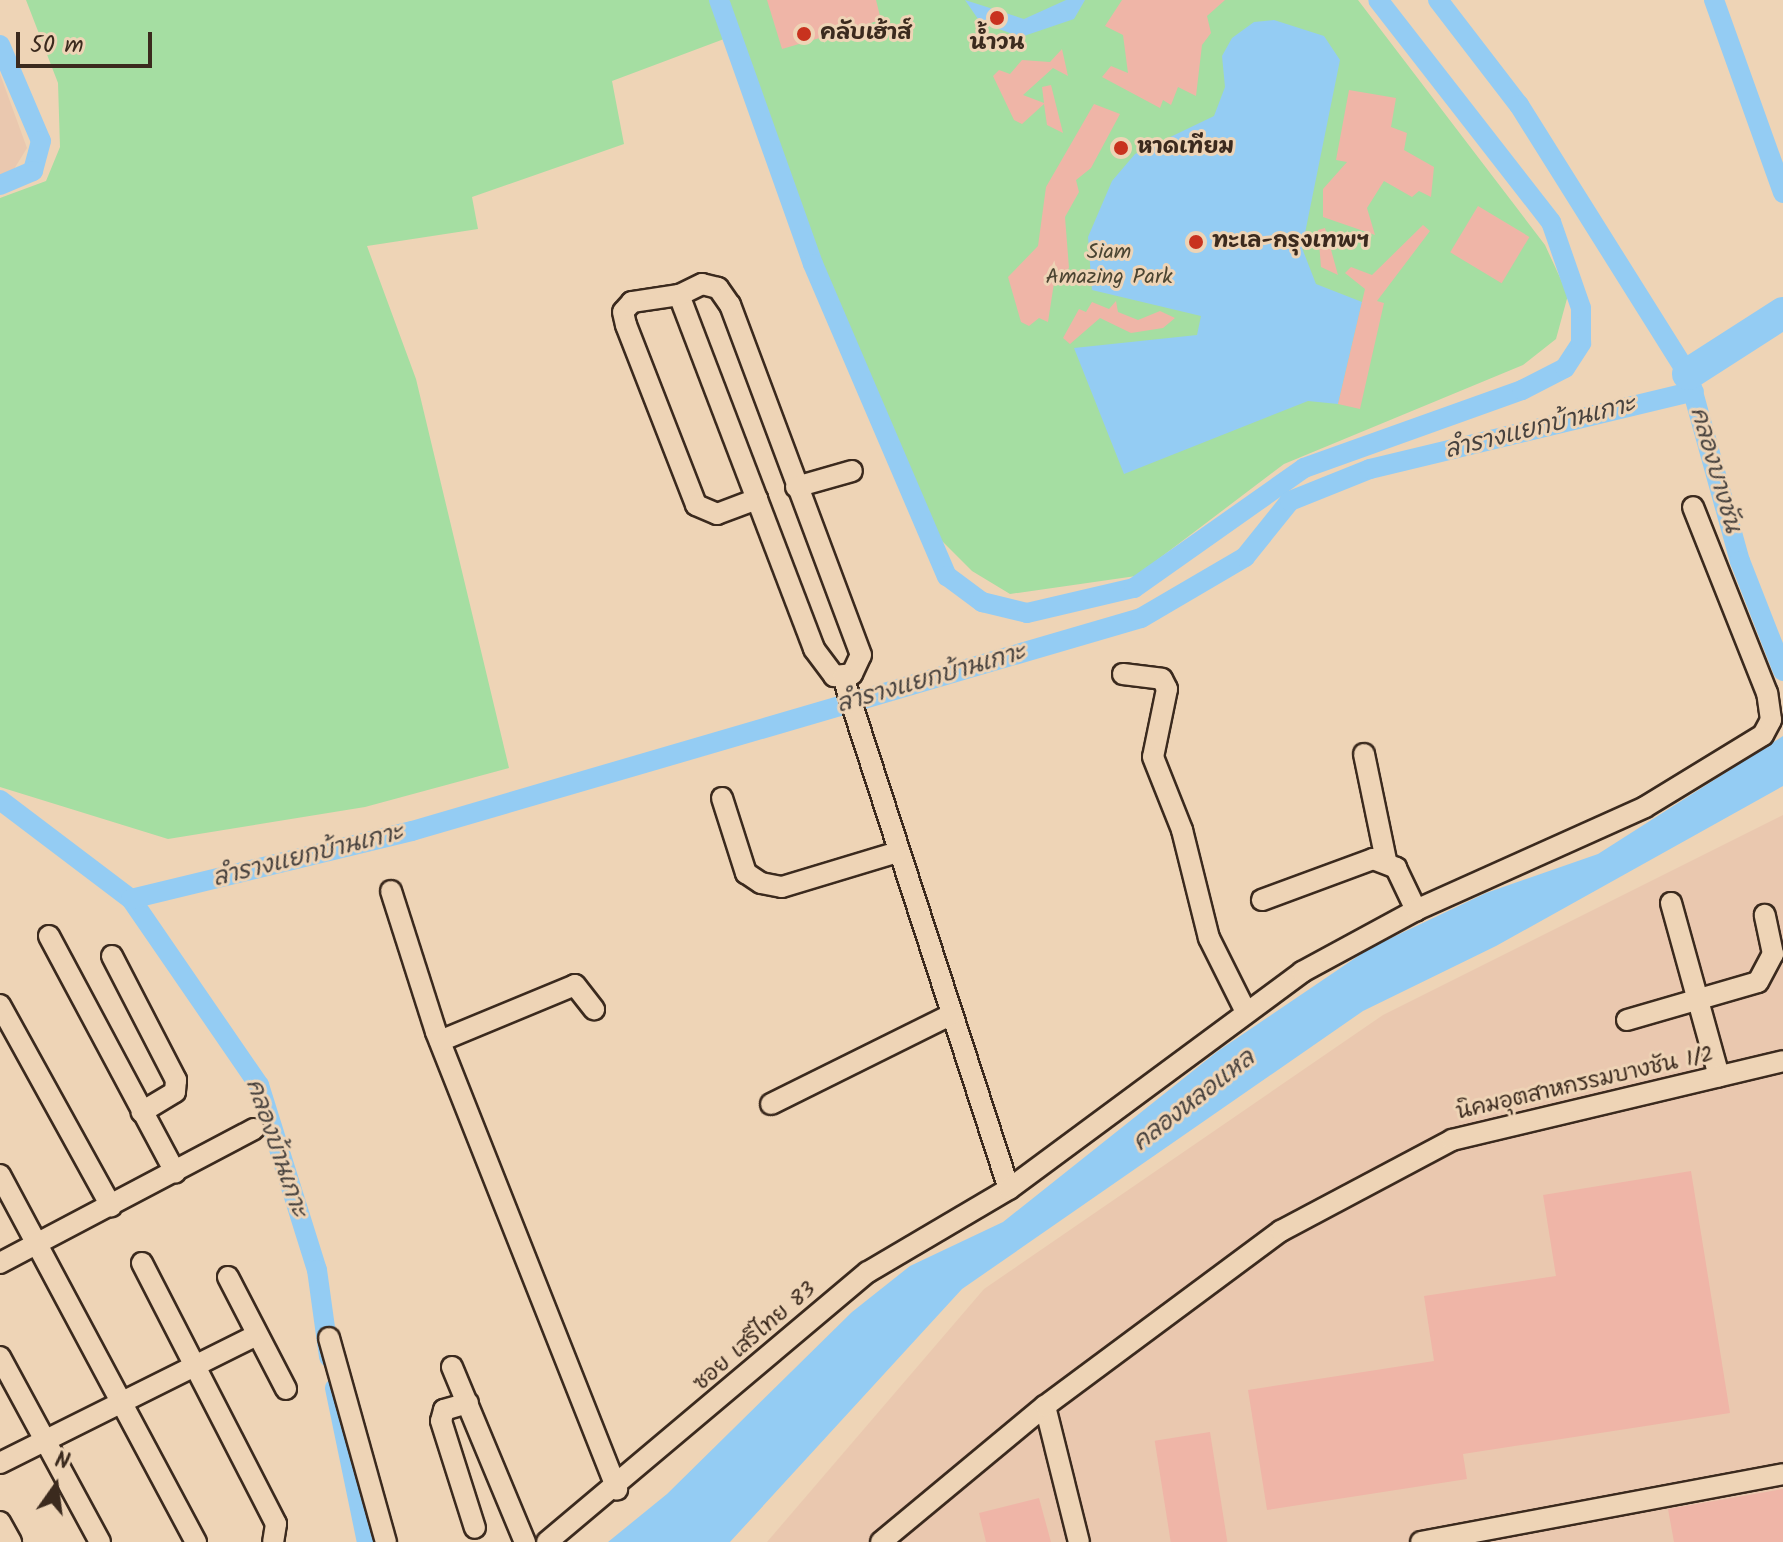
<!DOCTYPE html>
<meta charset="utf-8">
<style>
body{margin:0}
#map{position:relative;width:1783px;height:1542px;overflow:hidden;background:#eed4b6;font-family:Kalam,"Playpen Sans Thai",sans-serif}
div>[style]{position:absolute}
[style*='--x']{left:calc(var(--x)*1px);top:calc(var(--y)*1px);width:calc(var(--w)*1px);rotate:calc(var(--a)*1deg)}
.built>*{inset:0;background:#eac8af}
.green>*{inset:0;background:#a5dea2}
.water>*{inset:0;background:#94ccf3}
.canal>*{height:20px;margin:-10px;padding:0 10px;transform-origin:10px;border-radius:10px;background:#94ccf3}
.river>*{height:32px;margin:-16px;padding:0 16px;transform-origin:16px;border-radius:16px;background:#94ccf3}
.building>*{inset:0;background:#efb5a7;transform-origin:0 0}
.roads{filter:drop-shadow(2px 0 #3b2a1e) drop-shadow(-2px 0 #3b2a1e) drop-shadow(0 2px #3b2a1e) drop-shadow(0 -2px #3b2a1e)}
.minor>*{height:20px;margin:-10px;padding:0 10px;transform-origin:10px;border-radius:10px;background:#eed4b6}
.dots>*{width:22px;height:22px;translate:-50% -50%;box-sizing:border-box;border:4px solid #eed4b6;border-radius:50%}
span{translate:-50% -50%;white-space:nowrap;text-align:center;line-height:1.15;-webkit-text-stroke:6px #eed4b6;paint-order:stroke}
.poi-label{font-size:22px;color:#3b2a1e;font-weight:700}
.left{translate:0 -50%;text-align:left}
.park-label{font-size:22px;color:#4b4532}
.street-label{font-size:22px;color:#3b2a1e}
.water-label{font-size:24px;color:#48423e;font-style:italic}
.north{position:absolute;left:16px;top:1446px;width:80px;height:80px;-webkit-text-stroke:6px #eed4b6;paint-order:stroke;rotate:14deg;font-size:22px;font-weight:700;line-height:32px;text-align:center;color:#3b2a1e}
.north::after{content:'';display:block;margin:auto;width:28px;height:36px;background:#3b2a1e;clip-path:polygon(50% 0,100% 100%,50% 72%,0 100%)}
.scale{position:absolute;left:16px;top:32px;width:136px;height:36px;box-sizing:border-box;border:4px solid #3b2a1e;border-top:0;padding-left:10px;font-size:24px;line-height:28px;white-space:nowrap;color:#3b2a1e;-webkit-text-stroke:6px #eed4b6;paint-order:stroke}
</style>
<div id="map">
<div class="built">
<i style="clip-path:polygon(0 74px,27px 148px,0 192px)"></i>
<i style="clip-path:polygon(1783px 815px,1783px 1542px,767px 1542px,984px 1289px,1383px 1015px)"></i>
</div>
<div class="green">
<i style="clip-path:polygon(26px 0,1358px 0,1545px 245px,1568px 295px,1556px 339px,1523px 365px,1284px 464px,1136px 576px,1010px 594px,972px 571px,938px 537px,724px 39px,612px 81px,624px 144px,472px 197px,478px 229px,367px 246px,416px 379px,509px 768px,365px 807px,168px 839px,0 787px,0 198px,46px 181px,60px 147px,58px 83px)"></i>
</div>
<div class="water">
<i style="clip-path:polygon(965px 0,1024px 19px,1066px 0,1085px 0,1074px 19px,1021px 37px,980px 22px)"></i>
<i style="clip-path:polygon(1274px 20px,1324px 36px,1340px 60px,1302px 248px,1316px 284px,1362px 302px,1338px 404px,1308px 401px,1124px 474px,1074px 348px,1197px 335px,1201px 316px,1092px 290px,1088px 237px,1112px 181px,1135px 154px,1214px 116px,1225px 87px,1222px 56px,1232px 38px,1254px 22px)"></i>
<i style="clip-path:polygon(1783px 736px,1783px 786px,1496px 946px,1363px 1011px,962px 1289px,730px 1542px,608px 1542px,667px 1494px,852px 1312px,910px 1266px,1003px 1222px,1218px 1051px,1370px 948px,1486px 893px,1598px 854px)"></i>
</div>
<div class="canal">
<i style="--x:719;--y:0;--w:280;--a:70.4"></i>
<i style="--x:813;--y:264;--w:340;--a:66.8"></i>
<i style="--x:947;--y:576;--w:44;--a:36.6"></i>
<i style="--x:982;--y:602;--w:46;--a:13.7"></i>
<i style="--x:1027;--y:613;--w:110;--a:-13.2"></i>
<i style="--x:1134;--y:588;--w:208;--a:-35.2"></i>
<i style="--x:1304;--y:468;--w:232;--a:-19.7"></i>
<i style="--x:1522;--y:390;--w:48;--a:-27.1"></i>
<i style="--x:1565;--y:368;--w:30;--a:-57"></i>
<i style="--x:1581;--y:343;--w:35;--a:-90"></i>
<i style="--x:1581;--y:308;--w:91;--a:-109.2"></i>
<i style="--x:1551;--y:222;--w:281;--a:-127.9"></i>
<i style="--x:1438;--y:0;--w:133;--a:52.4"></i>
<i style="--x:1519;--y:105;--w:318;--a:57.9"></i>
<i style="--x:1688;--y:374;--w:194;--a:74.5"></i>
<i style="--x:1740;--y:561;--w:118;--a:68.6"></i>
<i style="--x:1714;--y:0;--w:205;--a:70.3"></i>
<i style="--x:0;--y:45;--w:104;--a:66.9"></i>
<i style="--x:41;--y:141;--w:31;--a:105"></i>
<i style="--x:33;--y:171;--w:36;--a:157"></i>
<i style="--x:0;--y:800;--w:164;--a:37.1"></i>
<i style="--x:131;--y:899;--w:226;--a:55.5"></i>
<i style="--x:259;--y:1085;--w:194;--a:72.6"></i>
<i style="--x:317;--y:1270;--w:88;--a:82.1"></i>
<i style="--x:131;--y:899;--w:289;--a:-13.6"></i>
<i style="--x:412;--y:831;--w:759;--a:-16.29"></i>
<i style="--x:1141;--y:618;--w:121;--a:-30.4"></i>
<i style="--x:1245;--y:557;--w:72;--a:-51.2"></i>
<i style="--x:1290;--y:501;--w:86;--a:-21.8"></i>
<i style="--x:1370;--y:469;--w:333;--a:-13.5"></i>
<i style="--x:335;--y:1388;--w:157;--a:78.3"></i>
</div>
<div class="river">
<i style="--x:1688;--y:374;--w:113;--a:-32.7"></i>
</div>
<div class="building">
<i style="clip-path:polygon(767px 0,876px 0,881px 20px,782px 49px)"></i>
<i style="clip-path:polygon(1122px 0,1225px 0,1207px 16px,1211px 33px,1202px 45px,1196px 96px,1178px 87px,1171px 105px,1163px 100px,1160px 108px,1102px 77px,1111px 66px,1128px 73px,1123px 35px,1105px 26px)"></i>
<i style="clip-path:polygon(1062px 49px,1068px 76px,1053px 68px,1023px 95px,1044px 103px,1042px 87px,1051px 85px,1063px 133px,1047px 125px,1044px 104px,1022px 124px,1014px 120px,993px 76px,999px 70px,1010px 74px,1022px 60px,1050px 62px)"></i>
<i style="clip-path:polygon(1349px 90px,1396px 98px,1391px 127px,1407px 133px,1404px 150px,1434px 167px,1431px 197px,1419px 191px,1412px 197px,1384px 181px,1367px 208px,1375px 235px,1323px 217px,1323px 189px,1347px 162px,1336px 160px)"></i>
<i style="clip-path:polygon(1094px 104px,1120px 114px,1091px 168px,1076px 180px,1079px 192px,1065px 217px,1069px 268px,1054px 283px,1048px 322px,1039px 318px,1029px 326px,1021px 322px,1008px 277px,1038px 246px,1046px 187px)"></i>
<i style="left:1478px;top:206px;width:60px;height:54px;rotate:31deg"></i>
<i style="clip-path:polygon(1423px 225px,1430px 231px,1377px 301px,1384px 303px,1360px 409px,1338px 404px,1365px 289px,1345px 273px,1351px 267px,1372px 275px)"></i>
<i style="clip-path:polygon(1325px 228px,1338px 275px,1321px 267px,1318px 230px)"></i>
<i style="clip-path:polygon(1116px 301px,1118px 312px,1138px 320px,1160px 311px,1175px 318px,1163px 328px,1131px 333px,1100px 318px,1070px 344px,1063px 338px,1079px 309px,1086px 312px,1092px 302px,1109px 309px)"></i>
<i style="clip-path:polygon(1691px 1171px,1730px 1413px,1463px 1454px,1467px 1479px,1267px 1510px,1248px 1390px,1434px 1361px,1424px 1296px,1556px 1276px,1543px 1195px)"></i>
<i style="left:1210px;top:1432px;width:111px;height:56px;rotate:81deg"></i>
<i style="clip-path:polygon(1783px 1489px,1783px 1542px,1674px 1542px,1668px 1509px)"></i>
<i style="clip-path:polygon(1039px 1498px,1051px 1542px,986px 1542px,979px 1513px)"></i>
</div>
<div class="roads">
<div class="minor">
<i style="--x:679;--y:295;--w:379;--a:69.1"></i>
<i style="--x:814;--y:649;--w:34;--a:53"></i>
<i style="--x:834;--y:676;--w:18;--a:-6"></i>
<i style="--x:852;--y:674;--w:21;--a:-65"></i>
<i style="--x:861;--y:655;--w:374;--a:-110.5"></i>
<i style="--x:730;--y:305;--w:21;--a:-125"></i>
<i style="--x:718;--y:288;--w:16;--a:-166"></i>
<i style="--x:702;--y:284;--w:25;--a:154"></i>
<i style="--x:679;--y:295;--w:48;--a:171.5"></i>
<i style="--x:632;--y:302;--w:13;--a:132"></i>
<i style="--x:623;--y:312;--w:13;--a:77"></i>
<i style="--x:626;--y:325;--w:193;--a:68.7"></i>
<i style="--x:696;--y:505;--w:23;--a:23"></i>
<i style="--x:717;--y:514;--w:43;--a:-20.6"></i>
<i style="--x:796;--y:487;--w:58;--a:-15.9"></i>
<i style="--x:1123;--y:674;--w:39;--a:7"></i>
<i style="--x:1162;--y:679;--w:11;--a:63"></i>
<i style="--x:1167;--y:689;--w:69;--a:101.6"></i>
<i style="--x:1153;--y:757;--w:79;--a:68.3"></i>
<i style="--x:1182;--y:830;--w:111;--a:76"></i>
<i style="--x:1209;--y:938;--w:83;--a:63.4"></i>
<i style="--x:843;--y:677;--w:538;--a:72.04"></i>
<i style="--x:1364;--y:754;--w:108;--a:78.3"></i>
<i style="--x:722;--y:798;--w:79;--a:72.3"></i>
<i style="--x:746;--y:873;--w:18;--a:34"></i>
<i style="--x:761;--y:883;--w:21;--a:11"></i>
<i style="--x:782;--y:887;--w:121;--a:-16.8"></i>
<i style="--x:391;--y:891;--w:148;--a:72.3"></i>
<i style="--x:436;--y:1032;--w:492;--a:68.4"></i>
<i style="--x:1262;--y:900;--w:118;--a:-20.3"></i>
<i style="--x:1373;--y:859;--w:25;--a:21"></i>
<i style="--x:1396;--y:868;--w:47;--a:64.5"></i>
<i style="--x:1671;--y:903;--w:180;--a:74.5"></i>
<i style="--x:49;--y:936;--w:268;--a:61.9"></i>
<i style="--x:112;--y:956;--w:140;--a:62.7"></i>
<i style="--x:176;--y:1080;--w:12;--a:95"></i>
<i style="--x:175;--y:1092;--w:39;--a:149"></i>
<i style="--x:0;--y:1005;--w:230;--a:61.1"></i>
<i style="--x:1627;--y:1020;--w:136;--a:-16.2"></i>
<i style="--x:1758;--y:982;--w:32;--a:-62"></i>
<i style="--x:1773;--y:954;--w:40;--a:-102"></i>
<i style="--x:440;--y:1041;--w:146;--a:-22.5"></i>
<i style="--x:575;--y:985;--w:31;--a:52"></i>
<i style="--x:771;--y:1104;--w:200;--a:-26.4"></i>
<i style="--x:0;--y:1175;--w:416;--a:61.9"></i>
<i style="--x:0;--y:1263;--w:287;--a:-27.8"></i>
<i style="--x:142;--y:1263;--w:293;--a:62.8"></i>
<i style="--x:276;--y:1524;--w:18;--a:99"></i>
<i style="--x:228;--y:1277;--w:126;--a:62.6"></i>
<i style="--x:329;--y:1338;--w:212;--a:74.4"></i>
<i style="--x:0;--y:1357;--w:210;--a:61.6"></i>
<i style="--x:452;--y:1367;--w:190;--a:67.4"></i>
<i style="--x:468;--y:1403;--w:25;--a:164"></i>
<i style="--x:444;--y:1410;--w:11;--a:105"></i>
<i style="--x:441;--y:1421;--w:112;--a:72.4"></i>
<i style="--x:1045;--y:1406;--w:140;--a:76"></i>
<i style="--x:0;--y:1463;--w:287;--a:-26.5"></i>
<i style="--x:0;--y:1522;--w:23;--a:61"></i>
<i style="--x:547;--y:1542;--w:419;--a:-40.1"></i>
<i style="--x:868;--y:1272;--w:164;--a:-30.5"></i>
<i style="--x:1009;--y:1189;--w:365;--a:-36.5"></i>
<i style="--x:1302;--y:972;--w:130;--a:-28.5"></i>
<i style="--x:1416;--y:910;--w:251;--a:-24.2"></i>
<i style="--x:1645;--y:807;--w:138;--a:-31.4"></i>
<i style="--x:1763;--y:735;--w:17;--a:-62"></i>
<i style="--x:1771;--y:720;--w:27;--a:-98"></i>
<i style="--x:1767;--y:693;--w:200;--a:-111.7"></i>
<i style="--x:881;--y:1542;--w:213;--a:-39.7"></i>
<i style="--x:1045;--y:1406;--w:294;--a:-36.6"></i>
<i style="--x:1281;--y:1231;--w:194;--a:-28"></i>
<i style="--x:1452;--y:1140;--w:340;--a:-13.4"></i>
<i style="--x:1421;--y:1542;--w:368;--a:-10.6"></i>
</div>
</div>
<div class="dots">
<i style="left:997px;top:18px;background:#c8321e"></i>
<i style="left:804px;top:34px;background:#c8321e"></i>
<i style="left:1121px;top:148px;background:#c8321e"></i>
<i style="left:1196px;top:242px;background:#c8321e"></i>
</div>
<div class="poi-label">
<span class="left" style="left:820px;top:34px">คลับเฮ้าส์</span>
<span style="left:997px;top:44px">น้ำวน</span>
<span class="left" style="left:1137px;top:148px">หาดเทียม</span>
<span class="left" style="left:1212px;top:242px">ทะเล-กรุงเทพฯ</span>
</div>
<div class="park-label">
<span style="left:1109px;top:265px">Siam<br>Amazing Park</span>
</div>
<div class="street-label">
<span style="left:1585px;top:1084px;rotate:-13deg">นิคมอุตสาหกรรมบางชัน 1/2</span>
<span style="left:755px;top:1337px;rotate:-41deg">ซอย เสรีไทย 83</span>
</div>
<div class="water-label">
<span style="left:1540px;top:428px;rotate:-14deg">ลำรางแยกบ้านเกาะ</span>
<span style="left:1715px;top:470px;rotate:74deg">คลองบางชัน</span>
<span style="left:931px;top:679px;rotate:-16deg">ลำรางแยกบ้านเกาะ</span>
<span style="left:308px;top:856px;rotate:-14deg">ลำรางแยกบ้านเกาะ</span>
<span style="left:1194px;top:1101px;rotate:-38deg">คลองหลอแหล</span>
<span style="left:276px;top:1148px;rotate:71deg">คลองบ้านเกาะ</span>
</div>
<div class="north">N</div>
<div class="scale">50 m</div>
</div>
